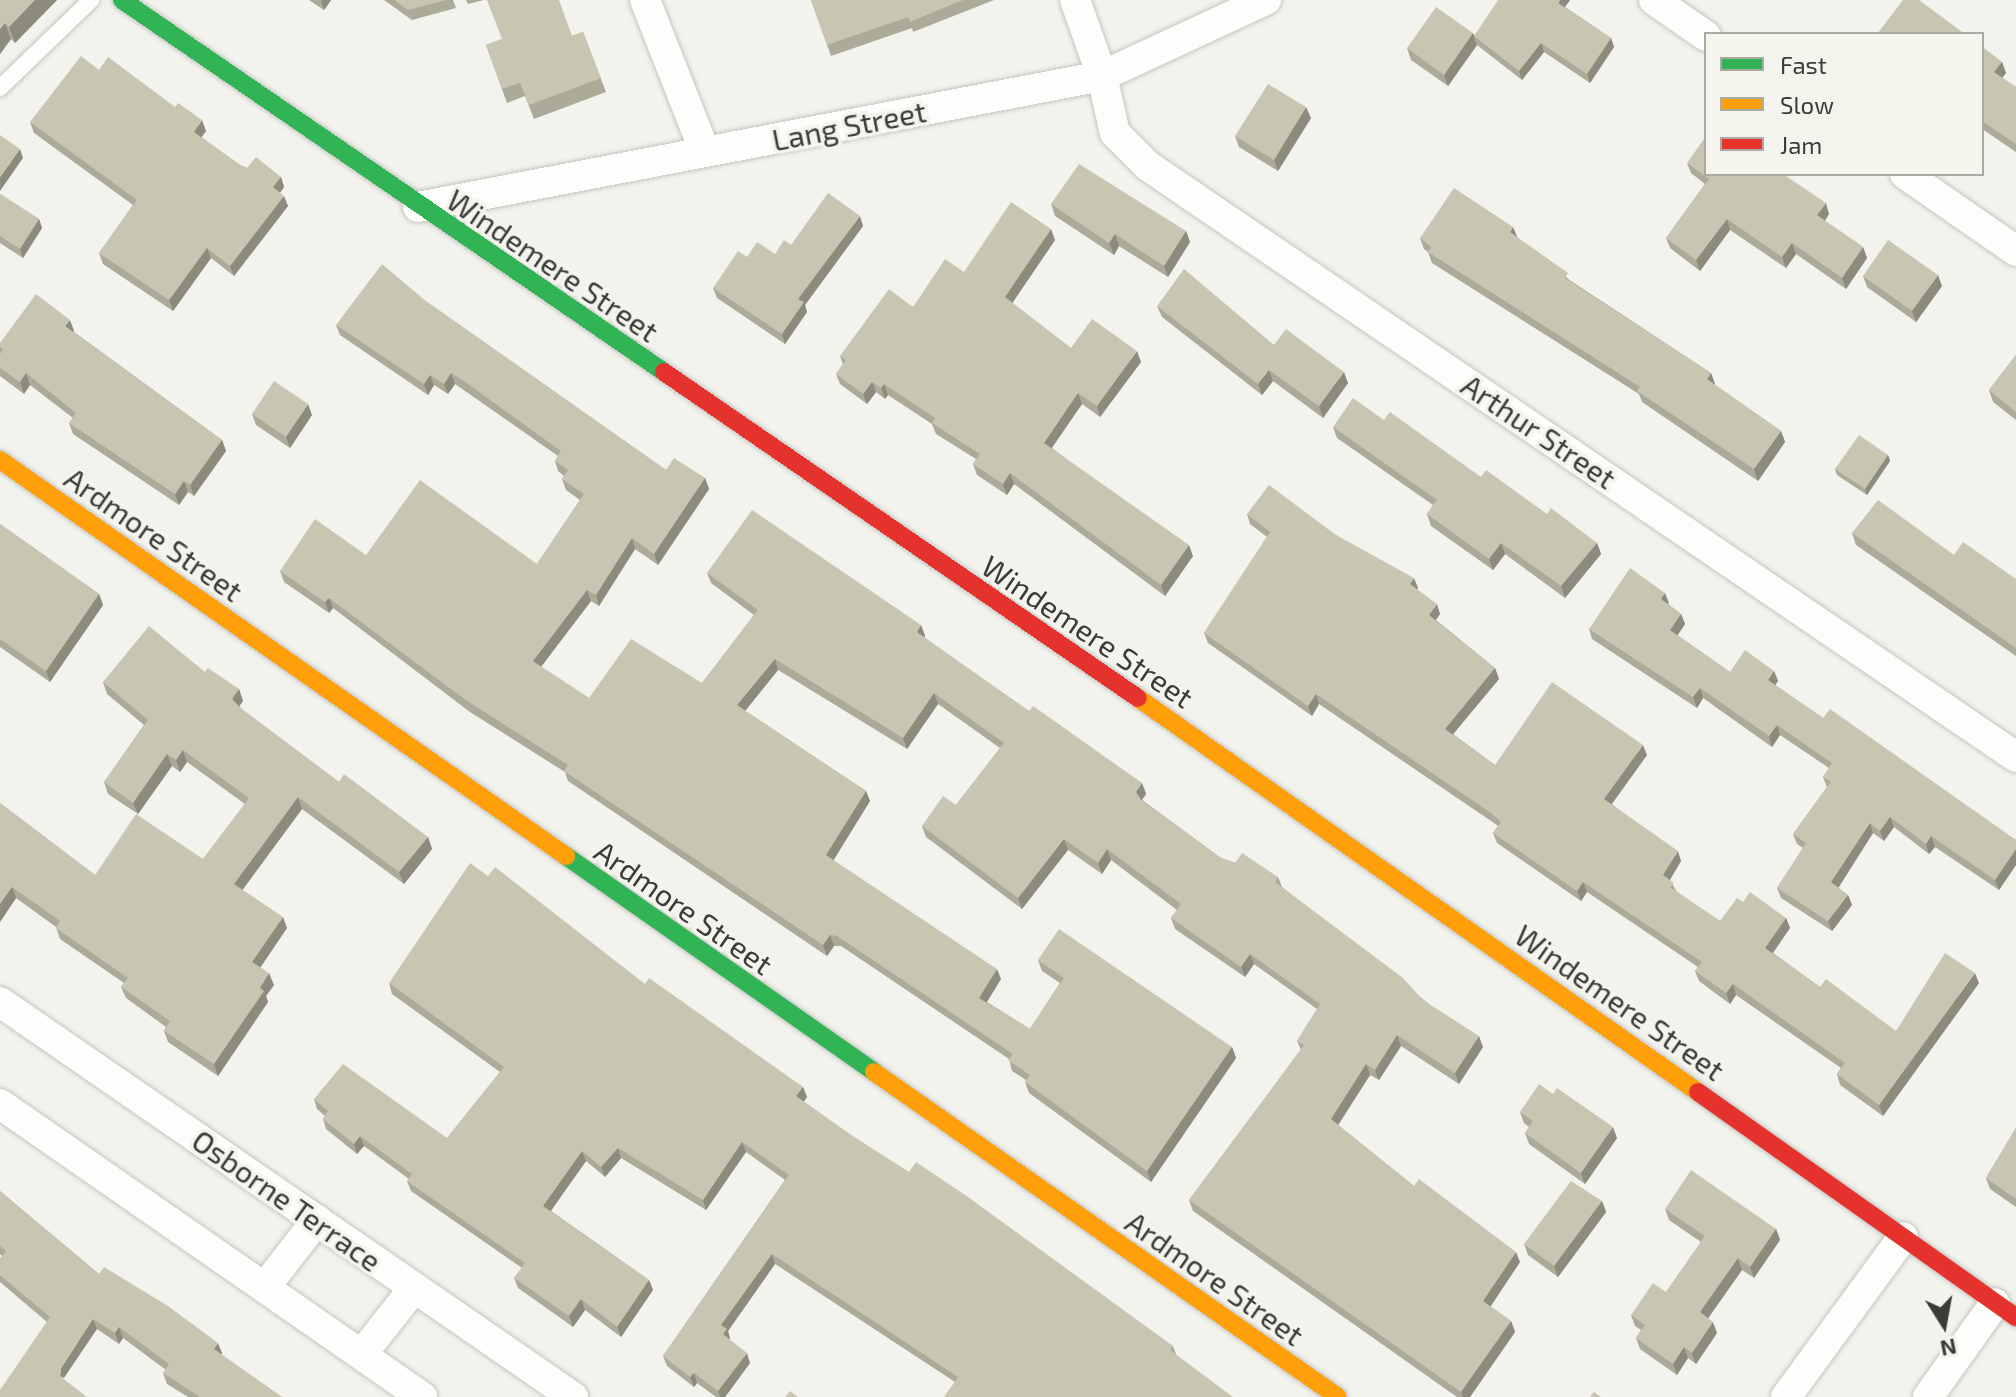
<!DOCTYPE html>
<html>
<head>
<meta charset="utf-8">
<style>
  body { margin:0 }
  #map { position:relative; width:2016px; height:1397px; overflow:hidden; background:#f3f3ee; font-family:"Exo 2",sans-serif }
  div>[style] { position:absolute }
  .roads { filter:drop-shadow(0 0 2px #c4c4c1) drop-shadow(0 0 2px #c4c4c1) }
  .lane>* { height:16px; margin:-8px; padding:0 8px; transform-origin:8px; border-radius:8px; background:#fdfdfc }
  .street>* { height:30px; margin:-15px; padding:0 15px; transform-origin:15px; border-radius:15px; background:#fdfdfc }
  .fast>* { height:18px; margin:-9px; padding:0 9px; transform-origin:9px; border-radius:9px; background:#30b455 }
  .slow>* { height:18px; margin:-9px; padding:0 9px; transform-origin:9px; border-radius:9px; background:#ff9f0a }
  .jam>* { height:18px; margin:-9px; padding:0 9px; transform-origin:9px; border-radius:9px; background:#e5322d }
  .wall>* { inset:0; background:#acaa99 }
  .shaded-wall>* { inset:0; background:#8c8b7d }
  .building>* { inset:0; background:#c8c6b2 }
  span { translate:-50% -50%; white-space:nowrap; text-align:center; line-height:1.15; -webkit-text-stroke:7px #f4f4ed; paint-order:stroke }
  .street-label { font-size:30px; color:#3b3b38 }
  .legend { position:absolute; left:1704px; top:32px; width:280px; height:144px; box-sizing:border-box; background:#f4f4ed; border:2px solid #aaaaa5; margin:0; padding:10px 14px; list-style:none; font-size:24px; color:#3b3b38 }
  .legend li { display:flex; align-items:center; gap:16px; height:40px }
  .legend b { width:40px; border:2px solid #aaaaa5 }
  .north { position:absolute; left:1904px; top:1285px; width:80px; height:80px; -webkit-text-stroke:6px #f4f4ed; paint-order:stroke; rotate:169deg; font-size:22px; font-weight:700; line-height:32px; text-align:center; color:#3b3b38 }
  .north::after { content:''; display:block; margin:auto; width:28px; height:36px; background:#3b3b38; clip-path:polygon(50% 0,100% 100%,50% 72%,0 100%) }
</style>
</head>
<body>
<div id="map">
  <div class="roads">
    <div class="lane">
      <div style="left:0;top:88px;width:127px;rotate:-44deg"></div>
    </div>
    <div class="street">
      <div style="left:645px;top:0;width:163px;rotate:68.5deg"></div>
      <div style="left:1075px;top:0;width:81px;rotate:70.4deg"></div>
      <div style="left:1102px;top:76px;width:58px;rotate:77.2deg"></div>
      <div style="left:1115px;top:133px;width:47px;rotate:45deg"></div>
      <div style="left:1148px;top:166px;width:1050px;rotate:34.25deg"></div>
      <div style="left:1654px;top:0;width:63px;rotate:34.7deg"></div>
      <div style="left:1905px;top:174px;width:135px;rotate:34.7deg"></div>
      <div style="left:418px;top:207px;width:696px;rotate:-10.84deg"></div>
      <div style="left:1102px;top:76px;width:181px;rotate:-24.9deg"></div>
      <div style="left:0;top:1002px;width:696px;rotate:34.58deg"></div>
      <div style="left:0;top:1104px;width:514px;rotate:34.77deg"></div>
      <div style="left:265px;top:1287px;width:85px;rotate:-52.2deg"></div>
      <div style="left:362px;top:1354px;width:84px;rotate:-51.8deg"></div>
      <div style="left:1786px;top:1397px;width:198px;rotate:-53.8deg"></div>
      <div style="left:1928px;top:1397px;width:115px;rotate:-54.5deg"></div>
    </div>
    <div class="fast">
      <div style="left:122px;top:0;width:657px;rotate:34.46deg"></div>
      <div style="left:566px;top:856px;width:376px;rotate:35deg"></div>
    </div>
    <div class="slow">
      <div style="left:0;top:460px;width:691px;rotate:34.98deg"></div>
      <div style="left:1138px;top:698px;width:685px;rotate:35.13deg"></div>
      <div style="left:874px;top:1072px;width:566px;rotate:35.01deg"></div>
    </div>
    <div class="jam">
      <div style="left:664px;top:372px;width:575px;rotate:34.52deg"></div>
      <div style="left:1698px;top:1092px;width:390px;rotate:35.3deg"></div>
    </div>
  </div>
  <div class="wall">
    <div style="clip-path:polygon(0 0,57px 0,15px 43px,11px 39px,0 54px)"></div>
    <div style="clip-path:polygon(309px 0,331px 0,324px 10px)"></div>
    <div style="clip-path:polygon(384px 0,453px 0,456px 8px,412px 20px)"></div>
    <div style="clip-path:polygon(466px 0,484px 0,468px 4px)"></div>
    <div style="clip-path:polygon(811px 0,994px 0,913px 32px,912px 28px,831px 56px)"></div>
    <div style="clip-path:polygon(1570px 0,1565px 7px,1611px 38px,1614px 47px,1590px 83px,1544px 52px,1522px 80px,1477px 45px,1474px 36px)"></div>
    <div style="clip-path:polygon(583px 32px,606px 92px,534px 119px,525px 96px,507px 103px,486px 45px,502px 39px,572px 36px)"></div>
    <div style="clip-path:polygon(1473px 33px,1477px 45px,1448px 86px,1411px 60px,1407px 48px)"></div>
    <div style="clip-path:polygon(1982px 47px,2002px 62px,2006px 73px,2002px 78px,2016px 87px,2016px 152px,1982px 129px)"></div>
    <div style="clip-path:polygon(99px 70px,206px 131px,201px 137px,240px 165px,247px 168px,281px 177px,284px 187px,280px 193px,288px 206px,234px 276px,211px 258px,173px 311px,103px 264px,99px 253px,133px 205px,34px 133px,30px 122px)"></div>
    <div style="clip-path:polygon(1311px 118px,1278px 171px,1239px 147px,1235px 136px)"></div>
    <div style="clip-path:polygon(1687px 163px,1829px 214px,1825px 221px,1863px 247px,1867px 258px,1846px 289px,1796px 254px,1786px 268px,1730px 230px,1700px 271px,1670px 248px,1666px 238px,1705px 184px,1691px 173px)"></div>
    <div style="clip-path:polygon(0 194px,39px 219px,42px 228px,23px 258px,0 243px)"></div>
    <div style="clip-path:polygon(1051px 204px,1186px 231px,1190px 242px,1168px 277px,1119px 246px,1114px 255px,1055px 216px)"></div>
    <div style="clip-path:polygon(863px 226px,805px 305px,807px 312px,785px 344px,717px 298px,713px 288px,747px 257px,775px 254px,791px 245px)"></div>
    <div style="clip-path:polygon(1420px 238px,1517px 238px,1571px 281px,1711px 373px,1715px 385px,1781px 431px,1785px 442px,1758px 481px,1642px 402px,1639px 394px,1432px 263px,1428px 252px,1424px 249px)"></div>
    <div style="clip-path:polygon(1055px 240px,1012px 303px,1071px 348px,1141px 362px,1100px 417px,1082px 404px,1052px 448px,1193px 556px,1165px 596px,1014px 484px,1007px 495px,977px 475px,973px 464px,976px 459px,936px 434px,932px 424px,888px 395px,885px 399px,876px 392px,867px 404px,840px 384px,836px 374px,843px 364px,840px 356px,964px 272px)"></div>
    <div style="clip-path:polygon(1863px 276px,1942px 286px,1916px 322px,1867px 287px)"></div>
    <div style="clip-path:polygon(427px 302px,666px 470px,705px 478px,709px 489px,658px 565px,635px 549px,599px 606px,591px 601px,541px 667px,589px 698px,702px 683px,754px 615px,711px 583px,707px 573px,921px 625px,925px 636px,924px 638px,1029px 711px,1142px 783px,1146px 794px,1142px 800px,1221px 858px,1278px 877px,1282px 887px,1483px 1047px,1459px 1084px,1401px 1046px,1379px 1080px,1370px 1075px,1338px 1125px,1414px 1186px,1520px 1262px,1490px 1306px,1511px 1321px,1515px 1332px,1470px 1397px,1457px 1397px,1193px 1211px,1189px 1200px,1301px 1050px,1297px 1041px,1317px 1009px,1254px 964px,1245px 977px,1175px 929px,1171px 918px,1177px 910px,1111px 860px,1102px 874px,1068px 850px,1022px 909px,926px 837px,922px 826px,956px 805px,1000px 748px,938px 704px,907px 749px,778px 670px,745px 711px,866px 791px,870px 801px,833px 860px,1001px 979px,987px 1002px,1030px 1029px,1060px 983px,1042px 971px,1038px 960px,1232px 1047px,1236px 1058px,1151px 1182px,1029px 1093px,1025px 1082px,1026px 1080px,1012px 1071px,1009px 1059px,841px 946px,834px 946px,827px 956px,568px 781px,565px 772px,470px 712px,333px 608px,329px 613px,284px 582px,280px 571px,366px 555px,537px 564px,580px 500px,566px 490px,562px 479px,564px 476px,558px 471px,555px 461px,558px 456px,455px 384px,448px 394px,434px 385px,428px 395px,340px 335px,336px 325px)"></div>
    <div style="clip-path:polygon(1157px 306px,1274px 345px,1348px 383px,1323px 418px,1273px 381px,1262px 395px,1162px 317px)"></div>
    <div style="clip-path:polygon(74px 331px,74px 332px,222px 440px,226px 451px,194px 496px,188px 492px,179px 505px,73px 434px,69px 423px,73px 418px,30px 385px,24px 394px,0 376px,0 343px)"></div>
    <div style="clip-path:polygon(2016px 355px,2016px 420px,1993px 402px,1989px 390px)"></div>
    <div style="clip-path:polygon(252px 414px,312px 415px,290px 448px,256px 425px)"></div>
    <div style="clip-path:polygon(1384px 420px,1481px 477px,1597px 543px,1601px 554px,1565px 598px,1505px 554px,1493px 570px,1431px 526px,1427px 514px,1433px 505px,1337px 438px,1333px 427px)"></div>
    <div style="clip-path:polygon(1888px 455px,1890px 461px,1867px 495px,1837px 475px,1835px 469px)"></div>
    <div style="clip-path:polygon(1247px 514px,1336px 535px,1418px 588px,1417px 589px,1440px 614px,1436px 620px,1495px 668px,1499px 679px,1453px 734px,1495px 765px,1647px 755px,1612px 804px,1681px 861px,1670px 880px,1677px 892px,1720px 921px,1743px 902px,1786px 918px,1790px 928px,1773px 953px,1820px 987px,1896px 1031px,1979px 983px,1883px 1116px,1840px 1085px,1837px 1074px,1841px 1068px,1736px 995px,1730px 1004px,1699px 981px,1695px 971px,1698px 967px,1587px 892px,1581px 901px,1497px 843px,1493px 833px,1498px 826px,1494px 823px,1319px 704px,1312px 716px,1208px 643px,1204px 633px,1267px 537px,1250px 524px)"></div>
    <div style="clip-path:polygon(0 524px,99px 594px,103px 605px,50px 682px,0 647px)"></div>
    <div style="clip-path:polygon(1852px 533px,1954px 555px,2016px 579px,2016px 656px,1856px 545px)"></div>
    <div style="clip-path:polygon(1665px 593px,1668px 604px,1681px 614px,1685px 624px,1677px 635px,1730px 672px,1774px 671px,1778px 681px,1775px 685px,1823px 718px,2016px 840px,2016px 865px,1999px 890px,1935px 847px,1929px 854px,1894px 827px,1884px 841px,1873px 833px,1838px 888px,1848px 895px,1852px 905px,1832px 931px,1781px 898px,1777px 888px,1803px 848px,1797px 844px,1793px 834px,1827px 787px,1823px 777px,1829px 768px,1780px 735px,1772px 747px,1703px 698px,1697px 708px,1592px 639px,1589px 629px)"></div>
    <div style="clip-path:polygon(205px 672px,239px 689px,243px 701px,239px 706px,243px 710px,339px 782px,428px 837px,432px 849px,404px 884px,302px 809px,242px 890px,287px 928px,260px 967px,274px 985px,266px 996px,268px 1002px,218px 1076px,168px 1042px,164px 1031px,166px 1027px,126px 998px,121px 987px,124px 983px,60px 939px,56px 927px,16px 898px,0 922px,0 803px,95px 875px,203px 859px,245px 804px,187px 762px,180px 772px,172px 766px,138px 814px,108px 794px,104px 782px,144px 725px,107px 694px,103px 682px)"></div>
    <div style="clip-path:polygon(389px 983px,645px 984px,803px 1087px,807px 1097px,804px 1102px,851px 1135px,1173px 1346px,1176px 1354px,955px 1382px,775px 1264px,728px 1331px,730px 1340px,750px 1363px,725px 1397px,716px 1397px,697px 1383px,694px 1387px,667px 1366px,663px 1356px,785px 1180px,746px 1152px,706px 1210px,621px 1158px,605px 1177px,586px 1161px,551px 1211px,649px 1280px,653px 1290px,621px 1337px,585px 1310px,573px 1327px,518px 1288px,514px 1278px,522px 1268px,411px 1191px,407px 1181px,409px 1179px,364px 1146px,357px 1154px,326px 1129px,323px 1119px,325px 1116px,317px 1109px,314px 1099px,447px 1138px,500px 1072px,392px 994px)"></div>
    <div style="clip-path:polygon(1520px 1112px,1617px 1138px,1585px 1184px,1529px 1144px,1525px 1133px,1529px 1127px,1524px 1123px)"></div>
    <div style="clip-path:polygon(2016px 1128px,2016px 1207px,1990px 1189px,1986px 1178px)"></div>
    <div style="clip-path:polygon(0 1191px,99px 1274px,222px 1353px,221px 1355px,282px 1397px,188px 1397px,167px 1384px,163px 1373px,166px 1370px,123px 1338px,119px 1344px,97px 1329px,0 1397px,47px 1322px,0 1282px,0 1259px,2px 1256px,0 1254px)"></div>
    <div style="clip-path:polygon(1602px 1201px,1606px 1212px,1558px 1277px,1528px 1255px,1524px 1244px)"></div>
    <div style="clip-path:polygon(1665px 1209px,1776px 1229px,1780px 1240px,1754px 1278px,1742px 1270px,1708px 1318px,1717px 1333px,1696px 1364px,1688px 1358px,1677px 1375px,1640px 1349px,1636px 1338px,1641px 1330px,1635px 1326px,1631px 1315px,1666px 1292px,1701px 1242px,1669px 1220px)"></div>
  </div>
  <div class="shaded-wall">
    <div style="clip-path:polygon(35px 0,57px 0,15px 43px,9px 27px)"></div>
    <div style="clip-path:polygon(322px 0,331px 0,324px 10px,321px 1px)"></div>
    <div style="clip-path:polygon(1560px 0,1570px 0,1561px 12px,1558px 3px)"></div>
    <div style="clip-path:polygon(5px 23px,11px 39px,0 54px,0 29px)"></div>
    <div style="clip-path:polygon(1473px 33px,1477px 45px,1448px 86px,1444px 75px)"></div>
    <div style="clip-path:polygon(1611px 38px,1614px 47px,1590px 83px,1587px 74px)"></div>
    <div style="clip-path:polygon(1541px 43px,1544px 52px,1522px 80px,1519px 71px)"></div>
    <div style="clip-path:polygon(2002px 62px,2006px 73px,1998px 83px,1994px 72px)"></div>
    <div style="clip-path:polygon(1306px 107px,1311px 118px,1278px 171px,1274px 160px)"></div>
    <div style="clip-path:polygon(202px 120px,206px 131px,198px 142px,194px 132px)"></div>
    <div style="clip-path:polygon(20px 149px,23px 158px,0 191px,0 177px)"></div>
    <div style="clip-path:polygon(281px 177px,284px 187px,276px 198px,273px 187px)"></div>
    <div style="clip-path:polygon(284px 196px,288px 206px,234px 276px,230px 266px)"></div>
    <div style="clip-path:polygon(1826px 203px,1829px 214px,1821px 226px,1817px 215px)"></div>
    <div style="clip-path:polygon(860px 216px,863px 226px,805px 305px,807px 312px,785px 344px,782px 334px,798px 299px)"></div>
    <div style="clip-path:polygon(39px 219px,42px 228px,23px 258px,20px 249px)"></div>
    <div style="clip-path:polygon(1727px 219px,1730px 230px,1700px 271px,1696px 260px)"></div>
    <div style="clip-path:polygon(1513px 227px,1518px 239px,1510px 232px)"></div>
    <div style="clip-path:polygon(1051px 229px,1055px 240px,1009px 308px,1005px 297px)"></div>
    <div style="clip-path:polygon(1186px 231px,1190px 242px,1168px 277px,1164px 266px)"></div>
    <div style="clip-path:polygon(1115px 234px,1119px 246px,1114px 255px,1109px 243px)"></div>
    <div style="clip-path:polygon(1792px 243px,1796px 254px,1786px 268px,1782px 257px)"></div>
    <div style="clip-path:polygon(1863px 247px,1867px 258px,1846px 289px,1842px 278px)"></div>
    <div style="clip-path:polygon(207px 248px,211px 258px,173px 311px,169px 300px)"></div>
    <div style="clip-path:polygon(1938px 275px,1942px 286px,1916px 322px,1912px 311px)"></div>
    <div style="clip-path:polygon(70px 320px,74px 331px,69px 337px,65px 326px)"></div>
    <div style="clip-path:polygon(1137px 351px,1141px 362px,1100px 417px,1097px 406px)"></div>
    <div style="clip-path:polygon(1269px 370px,1273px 381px,1262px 395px,1258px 384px)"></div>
    <div style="clip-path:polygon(1344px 372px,1348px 383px,1323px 418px,1319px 406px)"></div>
    <div style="clip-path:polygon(26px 373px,30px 385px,24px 394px,20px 382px)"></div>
    <div style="clip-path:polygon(451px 373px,455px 384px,448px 394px,444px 384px)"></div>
    <div style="clip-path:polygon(1711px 373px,1715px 384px,1711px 390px,1707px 379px)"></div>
    <div style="clip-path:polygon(430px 375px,434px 385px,428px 395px,424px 384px)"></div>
    <div style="clip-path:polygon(872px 382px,876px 392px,867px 404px,863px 394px)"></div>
    <div style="clip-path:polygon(884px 384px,888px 395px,885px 399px,881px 388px)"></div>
    <div style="clip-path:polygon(1078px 393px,1082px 404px,1048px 453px,1044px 443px)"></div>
    <div style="clip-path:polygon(308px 404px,312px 415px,290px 448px,286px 437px)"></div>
    <div style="clip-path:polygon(1781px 431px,1785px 442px,1758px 481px,1754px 469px)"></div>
    <div style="clip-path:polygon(222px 440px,226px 451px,194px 496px,190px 485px)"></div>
    <div style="clip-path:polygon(1888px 455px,1890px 461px,1867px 495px,1865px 489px)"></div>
    <div style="clip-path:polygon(1010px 473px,1014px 484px,1007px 495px,1003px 484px)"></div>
    <div style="clip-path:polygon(705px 478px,709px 489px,658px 565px,654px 554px)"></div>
    <div style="clip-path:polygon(184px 481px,188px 492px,179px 505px,175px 494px)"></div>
    <div style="clip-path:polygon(632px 538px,635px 549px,599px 606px,596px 595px)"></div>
    <div style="clip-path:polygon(1501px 543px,1505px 554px,1493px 570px,1489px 559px)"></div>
    <div style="clip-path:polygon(1597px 543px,1601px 554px,1565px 598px,1561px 586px)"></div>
    <div style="clip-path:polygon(1189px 545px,1193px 556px,1165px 596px,1161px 585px)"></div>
    <div style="clip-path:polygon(1414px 578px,1418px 588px,1414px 594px,1410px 584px)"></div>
    <div style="clip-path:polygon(587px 590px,591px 601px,537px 672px,533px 661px)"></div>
    <div style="clip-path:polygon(1665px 593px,1669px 603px,1664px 609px,1661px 599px)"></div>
    <div style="clip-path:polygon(99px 594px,103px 605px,50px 682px,46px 671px)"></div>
    <div style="clip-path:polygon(329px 598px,333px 608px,329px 613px,325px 602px)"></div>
    <div style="clip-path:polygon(1437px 604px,1440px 614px,1432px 625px,1429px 615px)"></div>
    <div style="clip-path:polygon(1681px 614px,1685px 624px,1674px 641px,1670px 630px)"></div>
    <div style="clip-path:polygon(921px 625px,925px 636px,921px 643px,917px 632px)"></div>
    <div style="clip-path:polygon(775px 659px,778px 670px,741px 716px,737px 705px)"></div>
    <div style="clip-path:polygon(1495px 668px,1499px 679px,1449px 739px,1445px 729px)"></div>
    <div style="clip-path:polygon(1774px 671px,1778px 681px,1772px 690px,1768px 680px)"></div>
    <div style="clip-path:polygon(1700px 688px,1703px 698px,1697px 708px,1693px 697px)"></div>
    <div style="clip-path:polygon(239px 689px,243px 701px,236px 711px,232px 699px)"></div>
    <div style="clip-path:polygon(934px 693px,938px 704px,907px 749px,903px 738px)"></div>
    <div style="clip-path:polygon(1316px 694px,1319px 704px,1312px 716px,1308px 706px)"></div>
    <div style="clip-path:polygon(1777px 725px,1780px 735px,1772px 747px,1769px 736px)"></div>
    <div style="clip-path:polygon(1643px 745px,1647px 755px,1608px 809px,1604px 799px)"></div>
    <div style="clip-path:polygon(183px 750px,187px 762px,180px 772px,176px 760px)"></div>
    <div style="clip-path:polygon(167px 754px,172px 766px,138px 814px,133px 803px)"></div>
    <div style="clip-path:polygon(1142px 783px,1146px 794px,1140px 802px,1136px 792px)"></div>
    <div style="clip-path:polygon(866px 791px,870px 801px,830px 866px,826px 855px)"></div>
    <div style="clip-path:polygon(298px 797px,302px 809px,238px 896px,234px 884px)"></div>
    <div style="clip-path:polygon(1890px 817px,1894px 827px,1884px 841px,1880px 831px)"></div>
    <div style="clip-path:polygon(1870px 823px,1873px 833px,1835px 893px,1831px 882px)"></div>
    <div style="clip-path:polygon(1931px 836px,1935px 847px,1929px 854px,1926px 844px)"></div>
    <div style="clip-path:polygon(428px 837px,432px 849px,404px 884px,399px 872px)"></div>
    <div style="clip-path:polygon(1064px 839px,1068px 850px,1022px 909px,1018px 898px)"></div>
    <div style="clip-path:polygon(1107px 849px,1111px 860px,1102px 874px,1098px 863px)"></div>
    <div style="clip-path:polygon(2016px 849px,2016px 865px,1999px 890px,1995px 880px)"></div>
    <div style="clip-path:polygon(1678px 851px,1681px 861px,1666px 886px,1663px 875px)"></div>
    <div style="clip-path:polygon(1583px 882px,1587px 892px,1581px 901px,1577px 891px)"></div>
    <div style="clip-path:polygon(12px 887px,16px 898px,0 922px,0 904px)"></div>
    <div style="clip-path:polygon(1848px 895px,1852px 905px,1832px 931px,1828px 921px)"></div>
    <div style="clip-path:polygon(283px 917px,287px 928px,256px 974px,252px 962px)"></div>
    <div style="clip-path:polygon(1786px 918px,1790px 928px,1769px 958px,1765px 948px)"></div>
    <div style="clip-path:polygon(830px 935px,834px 946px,827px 956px,823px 945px)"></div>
    <div style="clip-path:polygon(1250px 954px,1254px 964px,1245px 977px,1241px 967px)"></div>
    <div style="clip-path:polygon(997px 969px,1001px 979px,983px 1008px,979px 998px)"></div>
    <div style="clip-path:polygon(269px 973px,274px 985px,266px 996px,268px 1002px,218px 1076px,214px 1064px)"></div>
    <div style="clip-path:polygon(1975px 973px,1979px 983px,1883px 1116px,1879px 1105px)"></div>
    <div style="clip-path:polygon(1733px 984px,1736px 995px,1730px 1004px,1726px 993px)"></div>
    <div style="clip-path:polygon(1397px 1035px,1401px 1046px,1379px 1080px,1375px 1070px)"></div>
    <div style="clip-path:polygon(1479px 1036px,1483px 1047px,1459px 1084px,1455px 1073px)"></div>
    <div style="clip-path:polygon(1232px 1047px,1236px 1058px,1151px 1182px,1147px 1171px)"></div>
    <div style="clip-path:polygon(1366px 1064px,1370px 1075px,1335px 1130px,1331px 1119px)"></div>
    <div style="clip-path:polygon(803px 1087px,807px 1097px,800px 1106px,796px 1096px)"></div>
    <div style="clip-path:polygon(1613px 1127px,1617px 1138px,1585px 1184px,1581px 1173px)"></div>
    <div style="clip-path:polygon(360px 1136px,364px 1146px,357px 1154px,354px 1144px)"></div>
    <div style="clip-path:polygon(742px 1142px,746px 1152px,706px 1210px,703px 1200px)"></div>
    <div style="clip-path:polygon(618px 1148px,621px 1158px,605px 1177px,601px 1167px)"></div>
    <div style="clip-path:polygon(582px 1151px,586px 1161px,547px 1216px,543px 1206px)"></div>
    <div style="clip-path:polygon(1602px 1201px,1606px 1212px,1558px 1277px,1554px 1266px)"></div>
    <div style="clip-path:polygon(1776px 1229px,1780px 1240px,1754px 1278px,1750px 1267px)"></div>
    <div style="clip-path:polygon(1516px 1252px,1520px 1262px,1487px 1312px,1483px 1301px)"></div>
    <div style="clip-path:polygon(772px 1254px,775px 1264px,728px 1331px,730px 1339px,726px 1344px,723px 1334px,721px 1325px)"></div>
    <div style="clip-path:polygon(1738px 1258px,1742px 1270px,1704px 1324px,1700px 1312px)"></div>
    <div style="clip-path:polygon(649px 1280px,653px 1290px,621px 1337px,617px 1327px)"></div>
    <div style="clip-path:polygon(581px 1299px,585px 1310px,573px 1327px,569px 1316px)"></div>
    <div style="clip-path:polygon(93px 1319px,97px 1329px,64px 1378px,60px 1376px,61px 1368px)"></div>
    <div style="clip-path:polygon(1511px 1321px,1515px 1332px,1470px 1397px,1463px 1397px,1461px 1392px)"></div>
    <div style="clip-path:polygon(1713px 1322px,1717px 1333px,1696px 1364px,1692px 1353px)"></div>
    <div style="clip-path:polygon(119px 1327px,123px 1338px,119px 1344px,115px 1333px)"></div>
    <div style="clip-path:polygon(218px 1343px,222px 1353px,218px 1360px,214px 1349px)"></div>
    <div style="clip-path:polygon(1684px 1347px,1688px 1358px,1677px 1375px,1673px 1364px)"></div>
    <div style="clip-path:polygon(747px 1353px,750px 1363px,725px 1397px,720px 1397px,718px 1391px)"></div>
    <div style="clip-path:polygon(694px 1373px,697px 1383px,694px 1387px,690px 1377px)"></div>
  </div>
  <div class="building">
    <div style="clip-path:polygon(0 0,35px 0,9px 27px,5px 23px,0 29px)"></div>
    <div style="clip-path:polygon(394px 0,446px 0,408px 10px)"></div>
    <div style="clip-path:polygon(487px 0,559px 0,572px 36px,583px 32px,601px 78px,529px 105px,520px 83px,502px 89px,486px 45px,502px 39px)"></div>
    <div style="clip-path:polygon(811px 0,963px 0,910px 22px,908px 17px,827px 45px)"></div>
    <div style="clip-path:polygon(1498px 0,1560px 0,1558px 3px,1611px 38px,1587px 74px,1541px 43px,1519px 71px,1474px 36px)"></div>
    <div style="clip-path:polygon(1903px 0,1919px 0,1965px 34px,1877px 34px)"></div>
    <div style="clip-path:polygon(1436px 7px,1473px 33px,1444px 75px,1407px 48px)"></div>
    <div style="clip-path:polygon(1982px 47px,2002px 62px,1994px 72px,2016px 87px,2016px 144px,1982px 121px)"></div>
    <div style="clip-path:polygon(81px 56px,99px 70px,108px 57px,175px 107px,178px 103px,202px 120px,194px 132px,240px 165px,247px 168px,256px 157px,281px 177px,273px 187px,284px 196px,230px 266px,207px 248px,169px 300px,99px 253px,137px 200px,30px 122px)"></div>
    <div style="clip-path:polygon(1268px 84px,1306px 107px,1274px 160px,1235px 136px)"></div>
    <div style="clip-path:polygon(0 135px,20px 149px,0 177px)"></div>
    <div style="clip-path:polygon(1706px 136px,1706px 174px,1783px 174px,1826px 203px,1817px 215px,1863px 247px,1842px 278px,1792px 243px,1782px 257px,1727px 219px,1696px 260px,1666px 238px,1709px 179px,1687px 163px)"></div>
    <div style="clip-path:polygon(1079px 164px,1186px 231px,1164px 266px,1115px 234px,1109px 243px,1051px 204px)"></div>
    <div style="clip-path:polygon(1454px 188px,1513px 227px,1510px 232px,1568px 273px,1565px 278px,1711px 373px,1707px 379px,1781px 431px,1754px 469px,1637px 391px,1640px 387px,1428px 252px,1431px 247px,1420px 238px)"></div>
    <div style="clip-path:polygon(828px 193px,860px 216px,798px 299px,804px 302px,782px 334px,713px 288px,738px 251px,747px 257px,757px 242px,775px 254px,784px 240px,791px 245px)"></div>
    <div style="clip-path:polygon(0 194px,39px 219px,20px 249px,0 236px)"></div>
    <div style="clip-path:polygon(1011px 202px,1051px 229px,1005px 297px,1071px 348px,1092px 319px,1137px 351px,1097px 406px,1078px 393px,1044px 443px,1189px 545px,1161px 585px,1010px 473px,1003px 484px,973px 464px,980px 454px,932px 423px,935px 418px,884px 384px,881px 388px,872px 382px,863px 394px,836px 374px,846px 360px,840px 356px,889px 289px,913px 307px,945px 259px,964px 272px)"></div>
    <div style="clip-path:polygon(1888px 240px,1938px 275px,1912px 311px,1863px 276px)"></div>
    <div style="clip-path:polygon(382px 264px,427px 302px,666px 470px,674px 458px,705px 478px,654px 554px,632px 538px,596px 595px,587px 590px,533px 661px,589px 698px,631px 639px,702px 683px,758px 610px,707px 573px,752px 510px,921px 625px,917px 632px,1029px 711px,1033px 706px,1142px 783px,1136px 792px,1141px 800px,1221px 858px,1235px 863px,1242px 853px,1278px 877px,1275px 882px,1403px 978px,1423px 1000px,1479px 1036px,1455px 1073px,1397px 1035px,1375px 1070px,1366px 1064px,1331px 1119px,1414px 1186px,1419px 1179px,1516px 1252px,1483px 1301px,1511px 1321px,1461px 1392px,1189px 1200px,1304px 1045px,1297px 1041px,1320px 1004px,1250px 954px,1241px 967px,1171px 918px,1181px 904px,1107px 849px,1098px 863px,1064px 839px,1018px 898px,922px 826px,943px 796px,956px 805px,1004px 743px,934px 693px,903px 738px,775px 659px,737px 705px,866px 791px,826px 855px,997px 969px,979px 998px,1030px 1029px,1064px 978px,1038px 960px,1059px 929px,1232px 1047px,1147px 1171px,1025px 1082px,1030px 1075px,1008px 1060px,1013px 1054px,837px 936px,830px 935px,823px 945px,564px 771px,568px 765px,467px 701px,329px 598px,325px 602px,280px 571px,315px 519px,366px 555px,420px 480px,537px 564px,584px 494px,562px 479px,568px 470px,555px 461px,561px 451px,468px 384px,451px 373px,444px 384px,430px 375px,424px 384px,336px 325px)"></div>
    <div style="clip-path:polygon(1184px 269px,1274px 345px,1286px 329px,1344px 372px,1319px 406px,1269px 370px,1258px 384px,1157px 306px)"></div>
    <div style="clip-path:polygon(36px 294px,70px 320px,65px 326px,222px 440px,190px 485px,184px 481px,175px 494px,69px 423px,76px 413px,26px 373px,20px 382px,0 368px,0 354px,3px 349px,0 347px,0 343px)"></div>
    <div style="clip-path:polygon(2016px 355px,2016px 412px,1989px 390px)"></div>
    <div style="clip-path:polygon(274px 381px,308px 404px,286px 437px,252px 414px)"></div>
    <div style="clip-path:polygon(1353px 398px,1384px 420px,1390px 412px,1481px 477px,1486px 470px,1547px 514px,1551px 508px,1597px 543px,1561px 586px,1501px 543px,1489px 559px,1427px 514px,1437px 500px,1333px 427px)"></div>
    <div style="clip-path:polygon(1859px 435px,1888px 455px,1865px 489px,1835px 469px)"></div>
    <div style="clip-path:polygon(1269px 485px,1336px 535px,1414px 578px,1410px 584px,1437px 604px,1429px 615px,1495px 668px,1445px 729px,1495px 765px,1552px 682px,1643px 745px,1604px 799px,1678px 851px,1663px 875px,1674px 883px,1670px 887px,1720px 921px,1737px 898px,1743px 902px,1750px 892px,1786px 918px,1765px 948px,1820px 987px,1826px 979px,1896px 1031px,1945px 953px,1975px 973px,1879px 1105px,1837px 1074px,1845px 1063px,1733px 984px,1726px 993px,1695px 971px,1702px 962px,1583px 882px,1577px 891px,1493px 833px,1501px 822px,1491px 813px,1316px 694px,1308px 706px,1204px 633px,1270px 532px,1247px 514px)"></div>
    <div style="clip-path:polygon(1878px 500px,1954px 555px,1963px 542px,2016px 579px,2016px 648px,1852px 533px)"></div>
    <div style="clip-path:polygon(0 524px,99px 594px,46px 671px,0 639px)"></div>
    <div style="clip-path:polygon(1630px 568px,1665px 593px,1661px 599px,1681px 614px,1670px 630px,1730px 672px,1745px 650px,1774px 671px,1768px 680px,1823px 718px,1830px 709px,2016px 840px,2016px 849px,1995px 880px,1931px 836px,1926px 844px,1890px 817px,1880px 831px,1870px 823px,1831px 882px,1848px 895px,1828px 921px,1777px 888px,1806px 843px,1793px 834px,1831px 782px,1823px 777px,1832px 763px,1777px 725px,1769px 736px,1700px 688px,1693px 697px,1589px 629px)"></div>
    <div style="clip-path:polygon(149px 626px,205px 672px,208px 668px,239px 689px,232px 699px,243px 710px,339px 782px,344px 774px,428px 837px,399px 872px,298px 797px,234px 884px,283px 917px,252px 962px,269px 973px,260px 988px,264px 991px,214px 1064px,164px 1031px,170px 1021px,121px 987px,128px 978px,56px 928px,60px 921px,12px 887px,0 904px,0 803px,95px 875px,136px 814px,203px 859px,249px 798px,183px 750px,176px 760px,167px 754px,133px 803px,104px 782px,148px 720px,103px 682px)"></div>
    <div style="clip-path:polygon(470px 863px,488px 876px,495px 867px,645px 984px,649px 978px,803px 1087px,796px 1096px,851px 1135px,909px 1172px,916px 1162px,968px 1197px,1173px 1346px,1170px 1350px,1233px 1397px,944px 1397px,958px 1377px,772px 1254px,721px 1325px,727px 1329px,723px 1334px,747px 1353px,718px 1391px,694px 1373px,690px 1377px,663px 1356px,789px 1175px,742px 1142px,703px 1200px,618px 1148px,601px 1167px,582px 1151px,543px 1206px,649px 1280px,617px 1327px,581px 1299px,569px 1316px,514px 1278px,525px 1263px,407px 1181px,412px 1174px,360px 1136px,354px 1144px,323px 1119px,328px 1111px,314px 1099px,343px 1064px,447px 1138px,504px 1067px,389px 983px)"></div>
    <div style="clip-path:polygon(1539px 1084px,1553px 1094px,1557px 1088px,1613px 1127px,1581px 1173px,1525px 1133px,1533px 1121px,1520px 1112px)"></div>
    <div style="clip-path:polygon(2016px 1128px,2016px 1199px,1986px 1178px)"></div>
    <div style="clip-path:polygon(1691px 1170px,1776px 1229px,1750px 1267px,1738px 1258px,1700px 1312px,1713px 1322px,1692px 1353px,1684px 1347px,1673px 1364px,1636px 1338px,1645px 1325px,1631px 1315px,1653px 1283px,1666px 1292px,1705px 1236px,1665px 1209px)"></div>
    <div style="clip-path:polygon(1571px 1181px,1602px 1201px,1554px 1266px,1524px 1244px)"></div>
    <div style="clip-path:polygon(0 1191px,99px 1274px,104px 1267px,168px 1306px,218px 1343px,214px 1349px,282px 1397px,200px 1397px,163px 1373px,169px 1364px,119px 1327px,115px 1333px,93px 1319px,61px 1368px,60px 1376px,87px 1397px,0 1397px,0 1390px,50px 1317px,0 1275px,0 1259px,6px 1251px,0 1246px)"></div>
    <div style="clip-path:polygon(790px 1391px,798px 1397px,785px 1397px)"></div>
    <div style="clip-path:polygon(1594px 1392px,1601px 1397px,1590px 1397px)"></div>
  </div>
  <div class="street-label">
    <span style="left:849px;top:125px;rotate:-11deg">Lang Street</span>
    <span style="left:553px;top:265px;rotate:34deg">Windemere Street</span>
    <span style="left:1539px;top:431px;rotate:34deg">Arthur Street</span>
    <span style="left:154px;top:534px;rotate:35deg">Ardmore Street</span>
    <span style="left:1088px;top:631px;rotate:34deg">Windemere Street</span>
    <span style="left:684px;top:907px;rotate:35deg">Ardmore Street</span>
    <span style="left:1620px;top:1002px;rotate:35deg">Windemere Street</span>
    <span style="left:287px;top:1200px;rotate:35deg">Osborne Terrace</span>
    <span style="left:1215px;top:1278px;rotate:35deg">Ardmore Street</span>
  </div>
  <ul class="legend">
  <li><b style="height:10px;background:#30b455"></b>Fast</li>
  <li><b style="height:10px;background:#ff9f0a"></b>Slow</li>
  <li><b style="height:10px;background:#e5322d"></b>Jam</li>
  </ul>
  <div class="north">N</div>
</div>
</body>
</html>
